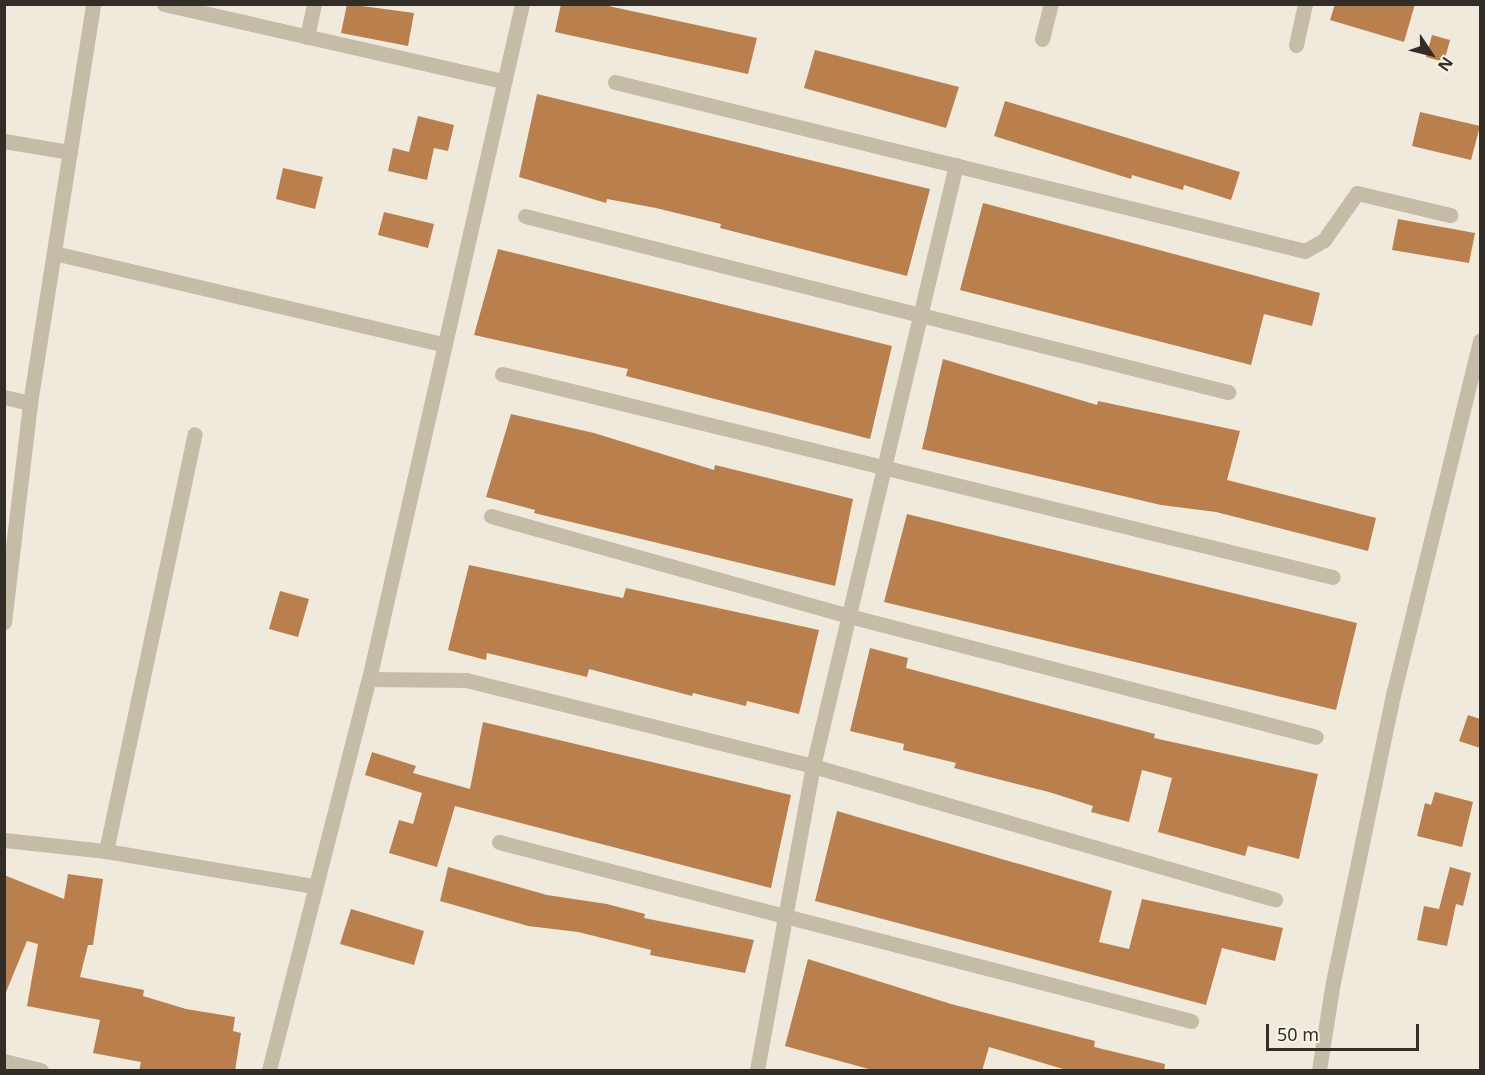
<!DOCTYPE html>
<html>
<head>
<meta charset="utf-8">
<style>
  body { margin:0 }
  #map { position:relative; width:1485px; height:1075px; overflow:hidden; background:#efeadb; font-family:"Noto Sans",sans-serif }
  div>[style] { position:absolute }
  .building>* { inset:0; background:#b9804e }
  .minor>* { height:15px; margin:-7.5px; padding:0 7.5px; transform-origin:7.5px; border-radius:7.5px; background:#c5bca8 }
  span { translate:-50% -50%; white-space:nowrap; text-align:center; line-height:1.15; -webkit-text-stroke:4.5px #f7f3e6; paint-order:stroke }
  .frame { position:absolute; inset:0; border:6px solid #332d27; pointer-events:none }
  .north { position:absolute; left:1401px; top:24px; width:60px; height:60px; -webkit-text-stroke:4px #f7f3e6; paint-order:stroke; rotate:125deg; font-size:16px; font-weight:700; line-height:24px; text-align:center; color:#332d27 }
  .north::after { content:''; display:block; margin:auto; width:21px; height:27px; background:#332d27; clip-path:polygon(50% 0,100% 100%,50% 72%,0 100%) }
  .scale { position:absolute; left:1266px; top:1024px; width:153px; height:27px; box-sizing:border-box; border:3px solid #332d27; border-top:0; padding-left:8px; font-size:18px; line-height:21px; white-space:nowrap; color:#332d27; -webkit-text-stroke:4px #f7f3e6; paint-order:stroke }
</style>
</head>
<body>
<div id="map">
  <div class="building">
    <div style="clip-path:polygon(347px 4px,414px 13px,408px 46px,341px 33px)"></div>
    <div style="clip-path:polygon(561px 4px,599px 4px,757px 38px,748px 74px,555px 32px)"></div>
    <div style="clip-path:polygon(1335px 4px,1415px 4px,1404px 42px,1330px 20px)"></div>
    <div style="clip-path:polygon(1432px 35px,1450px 40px,1444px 62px,1426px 57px)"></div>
    <div style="clip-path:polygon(815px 50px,959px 87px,946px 128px,804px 88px)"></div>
    <div style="clip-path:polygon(537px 94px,930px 189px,907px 276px,720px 228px,721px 224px,656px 208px,607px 199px,606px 203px,519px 177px)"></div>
    <div style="clip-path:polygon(1005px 101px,1240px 172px,1231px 200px,1184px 185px,1183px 190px,1132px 175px,1131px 179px,994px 136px)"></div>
    <div style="clip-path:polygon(1420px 112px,1480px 126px,1471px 160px,1412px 146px)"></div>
    <div style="clip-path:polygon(418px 116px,454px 125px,448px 151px,434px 148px,427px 180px,388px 171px,393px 148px,409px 152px)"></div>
    <div style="clip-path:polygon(283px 168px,323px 177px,315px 209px,276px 199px)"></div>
    <div style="clip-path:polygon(983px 203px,1320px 293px,1312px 326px,1264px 314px,1251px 365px,960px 290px)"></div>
    <div style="clip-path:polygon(384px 212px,434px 224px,428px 248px,378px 235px)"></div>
    <div style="clip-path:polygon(1398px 219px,1475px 233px,1469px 263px,1392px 250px)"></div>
    <div style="clip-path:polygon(498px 249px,892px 346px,870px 439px,626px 376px,628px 369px,474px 335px)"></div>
    <div style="clip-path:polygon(943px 359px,1097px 405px,1098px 401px,1240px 431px,1227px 480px,1376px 518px,1368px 551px,1216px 512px,1161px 505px,922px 449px)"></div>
    <div style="clip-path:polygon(511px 414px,594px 433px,714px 470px,715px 465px,853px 499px,835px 586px,534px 513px,535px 510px,486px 497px)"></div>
    <div style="clip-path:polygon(907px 514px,1357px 623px,1336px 710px,884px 602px)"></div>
    <div style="clip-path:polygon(469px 565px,623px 598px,626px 588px,819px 630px,799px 714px,747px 701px,746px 706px,693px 693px,692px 696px,589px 669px,587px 677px,487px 653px,486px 660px,448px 650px)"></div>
    <div style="clip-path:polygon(280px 591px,309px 599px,298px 637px,269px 629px)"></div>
    <div style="clip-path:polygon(870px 648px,908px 658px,906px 668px,1155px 734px,1154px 738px,1318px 774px,1299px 859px,1248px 846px,1245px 856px,1158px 832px,1172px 778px,1142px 770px,1129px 822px,1091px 812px,1093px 806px,1049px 792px,954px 768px,956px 763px,903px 750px,904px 744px,850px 731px)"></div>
    <div style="clip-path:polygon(1468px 715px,1480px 719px,1480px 748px,1459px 741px)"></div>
    <div style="clip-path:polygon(483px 722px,791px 795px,771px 888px,455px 806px,437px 867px,389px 853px,399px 820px,413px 824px,422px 793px,365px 775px,372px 752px,416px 766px,413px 773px,470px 789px)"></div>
    <div style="clip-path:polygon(1435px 792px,1473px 802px,1462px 847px,1417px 836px,1425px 803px,1431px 805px)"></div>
    <div style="clip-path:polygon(837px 811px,1112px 891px,1099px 942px,1129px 949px,1142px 899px,1283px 928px,1275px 961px,1222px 948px,1206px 1005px,815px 901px)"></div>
    <div style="clip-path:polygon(448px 867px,547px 895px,607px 904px,645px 914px,644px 918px,754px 940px,745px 973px,650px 955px,651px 950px,578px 932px,528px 926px,440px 901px)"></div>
    <div style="clip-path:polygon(1450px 867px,1471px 873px,1463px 906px,1456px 904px,1447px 946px,1417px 940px,1424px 906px,1439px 909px)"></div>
    <div style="clip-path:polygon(68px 874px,103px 879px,93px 945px,88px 945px,80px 977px,144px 990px,143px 996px,186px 1009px,235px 1017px,233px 1031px,241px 1033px,235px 1071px,139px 1071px,141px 1062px,93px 1053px,100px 1020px,27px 1006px,38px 944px,27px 941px,4px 997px,4px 875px,64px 899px)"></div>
    <div style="clip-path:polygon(351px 909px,424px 931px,414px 965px,340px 944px)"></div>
    <div style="clip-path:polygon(808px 959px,951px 1004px,1095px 1041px,1094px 1047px,1165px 1064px,1164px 1071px,1070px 1071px,989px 1047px,982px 1071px,876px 1071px,785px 1046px)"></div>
  </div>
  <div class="minor">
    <div style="left:164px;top:4px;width:348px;rotate:12.8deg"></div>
    <div style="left:307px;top:37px;width:34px;rotate:-78deg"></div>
    <div style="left:1042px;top:39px;width:36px;rotate:-76deg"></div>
    <div style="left:1296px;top:45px;width:42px;rotate:-77.6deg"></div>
    <div style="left:615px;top:82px;width:710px;rotate:13.76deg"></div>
    <div style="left:1305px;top:251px;width:22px;rotate:-30deg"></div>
    <div style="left:1324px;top:240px;width:57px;rotate:-54.9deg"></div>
    <div style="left:1357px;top:193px;width:96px;rotate:13.3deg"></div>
    <div style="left:4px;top:141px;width:67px;rotate:9.5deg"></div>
    <div style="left:525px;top:216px;width:725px;rotate:14.06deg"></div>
    <div style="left:54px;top:253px;width:400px;rotate:13.2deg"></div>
    <div style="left:502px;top:374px;width:855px;rotate:13.73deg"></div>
    <div style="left:4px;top:397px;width:27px;rotate:13deg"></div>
    <div style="left:491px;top:516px;width:372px;rotate:15.6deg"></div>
    <div style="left:849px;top:616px;width:482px;rotate:14.5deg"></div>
    <div style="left:4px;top:622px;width:221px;rotate:-83.2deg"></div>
    <div style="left:30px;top:403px;width:404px;rotate:-81deg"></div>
    <div style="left:369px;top:679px;width:97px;rotate:0.6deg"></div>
    <div style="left:466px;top:680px;width:357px;rotate:13.9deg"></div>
    <div style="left:813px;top:766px;width:481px;rotate:16.1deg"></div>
    <div style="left:4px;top:840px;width:103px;rotate:6.2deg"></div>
    <div style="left:106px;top:851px;width:211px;rotate:9.6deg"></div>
    <div style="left:499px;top:842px;width:715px;rotate:14.5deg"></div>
    <div style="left:106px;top:851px;width:426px;rotate:-78deg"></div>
    <div style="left:4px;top:1061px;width:38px;rotate:14deg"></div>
    <div style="left:269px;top:1070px;width:404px;rotate:-75.7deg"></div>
    <div style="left:369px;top:679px;width:692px;rotate:-77.23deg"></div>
    <div style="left:757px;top:1070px;width:309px;rotate:-79.6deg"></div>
    <div style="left:813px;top:766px;width:618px;rotate:-76.62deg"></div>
    <div style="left:1319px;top:1070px;width:89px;rotate:-81deg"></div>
    <div style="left:1333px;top:982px;width:297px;rotate:-78.2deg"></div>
    <div style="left:1394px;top:691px;width:361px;rotate:-76.2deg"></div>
  </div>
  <div class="frame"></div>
  <div class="north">N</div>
  <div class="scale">50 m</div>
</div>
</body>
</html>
